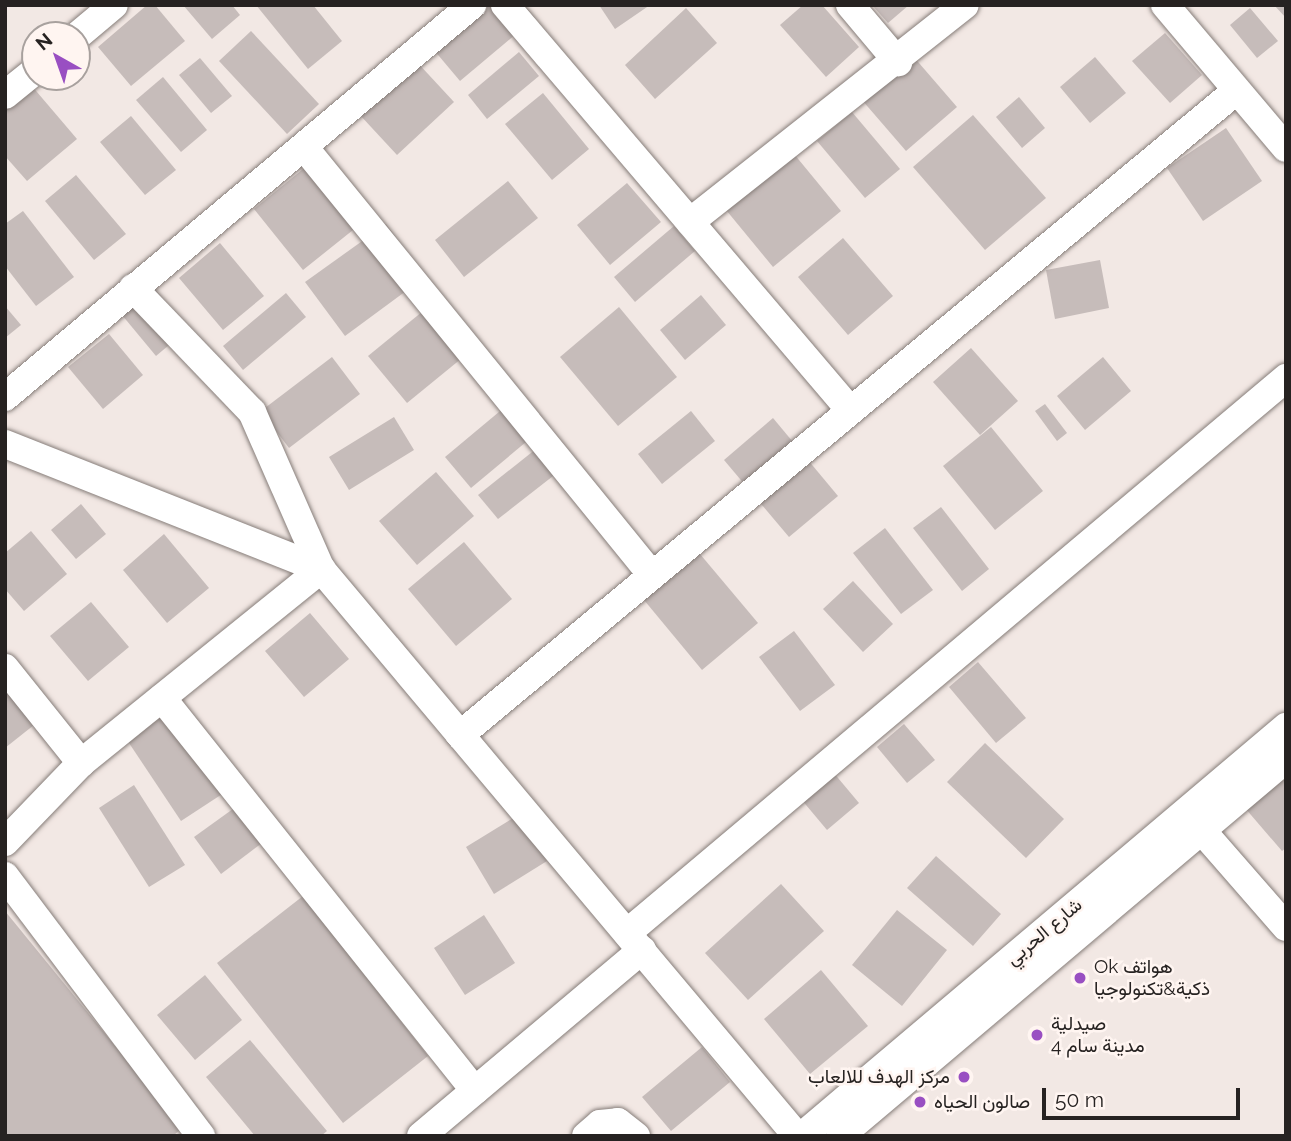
<!DOCTYPE html>
<html>
<head>
<meta charset="utf-8">
<style>
  body { margin:0 }
  #map { position:relative; width:1291px; height:1141px; overflow:hidden; background:#f2e8e4; font-family:Raleway,Vazirmatn,sans-serif }
  div>[style] { position:absolute }
  .building>* { inset:0; background:#c6bcba }
  .roads { filter:drop-shadow(0 0 2px #867d79) drop-shadow(0 0 2px #867d79) }
  .minor>* { height:28px; margin:-14px; padding:0 14px; transform-origin:14px; border-radius:14px; background:#fff }
  .dots>* { width:19px; height:19px; translate:-50% -50%; box-sizing:border-box; border:4px solid #fff5f1; border-radius:50% }
  span { translate:-50% -50%; white-space:nowrap; text-align:center; line-height:1.15; -webkit-text-stroke:5px #fff5f1; paint-order:stroke }
  .street-label { font-size:19px; color:#262221 }
  .poi-label { font-size:19px; color:#262221 }
  .left { translate:0 -50%; text-align:left }
  .right { translate:-100% -50%; text-align:right }
  .frame { position:absolute; inset:0; border:7px solid #262221; pointer-events:none }
  .north { position:absolute; left:21px; top:21px; width:70px; height:70px; box-sizing:border-box; background:#fff5f1; border:2px solid #a8a19e; border-radius:50%; rotate:320deg; font-size:19px; font-weight:700; line-height:28px; text-align:center; color:#262221 }
  .north::after { content:''; display:block; margin:auto; width:24px; height:32px; background:#994fc2; clip-path:polygon(50% 0,100% 100%,50% 72%,0 100%) }
  .scale { position:absolute; left:1042px; top:1088px; width:198px; height:32px; box-sizing:border-box; border:4px solid #262221; border-top:0; padding-left:9px; font-size:21px; line-height:24px; white-space:nowrap; color:#262221; -webkit-text-stroke:5px #fff5f1; paint-order:stroke }
</style>
</head>
<body>
<div id="map">
  <div class="building">
    <div style="clip-path:polygon(147px 5px,155px 5px,185px 41px,131px 86px,98px 47px)"></div>
    <div style="clip-path:polygon(183px 5px,232px 5px,240px 15px,212px 39px)"></div>
    <div style="clip-path:polygon(256px 5px,313px 5px,342px 41px,308px 69px)"></div>
    <div style="clip-path:polygon(473px 5px,524px 5px,535px 18px,460px 81px,428px 43px)"></div>
    <div style="clip-path:polygon(599px 5px,650px 5px,615px 29px)"></div>
    <div style="clip-path:polygon(803px 5px,822px 5px,859px 47px,826px 77px,780px 25px)"></div>
    <div style="clip-path:polygon(872px 5px,909px 5px,888px 23px)"></div>
    <div style="clip-path:polygon(1274px 5px,1286px 5px,1286px 18px)"></div>
    <div style="clip-path:polygon(686px 8px,717px 43px,655px 99px,625px 65px)"></div>
    <div style="clip-path:polygon(1250px 8px,1278px 41px,1257px 58px,1230px 25px)"></div>
    <div style="clip-path:polygon(251px 31px,319px 104px,287px 134px,219px 61px)"></div>
    <div style="clip-path:polygon(1165px 33px,1202px 75px,1170px 103px,1132px 61px)"></div>
    <div style="clip-path:polygon(900px 41px,957px 107px,906px 151px,849px 85px)"></div>
    <div style="clip-path:polygon(519px 52px,539px 76px,487px 119px,468px 95px)"></div>
    <div style="clip-path:polygon(1095px 57px,1126px 93px,1090px 123px,1060px 87px)"></div>
    <div style="clip-path:polygon(200px 58px,232px 96px,211px 113px,179px 75px)"></div>
    <div style="clip-path:polygon(416px 61px,454px 102px,397px 155px,359px 114px)"></div>
    <div style="clip-path:polygon(163px 77px,207px 130px,181px 152px,136px 100px)"></div>
    <div style="clip-path:polygon(31px 85px,77px 139px,27px 181px,5px 156px,5px 106px)"></div>
    <div style="clip-path:polygon(543px 93px,589px 149px,552px 180px,505px 124px)"></div>
    <div style="clip-path:polygon(1019px 97px,1045px 128px,1022px 148px,996px 117px)"></div>
    <div style="clip-path:polygon(852px 112px,900px 169px,865px 198px,817px 141px)"></div>
    <div style="clip-path:polygon(973px 115px,1046px 198px,985px 250px,913px 167px)"></div>
    <div style="clip-path:polygon(131px 116px,176px 170px,145px 195px,100px 142px)"></div>
    <div style="clip-path:polygon(1226px 128px,1262px 181px,1203px 221px,1167px 168px)"></div>
    <div style="clip-path:polygon(785px 143px,841px 211px,773px 267px,717px 199px)"></div>
    <div style="clip-path:polygon(308px 165px,358px 226px,303px 270px,254px 209px)"></div>
    <div style="clip-path:polygon(76px 175px,126px 234px,94px 260px,45px 201px)"></div>
    <div style="clip-path:polygon(508px 181px,538px 218px,464px 277px,435px 240px)"></div>
    <div style="clip-path:polygon(627px 183px,661px 222px,610px 265px,577px 225px)"></div>
    <div style="clip-path:polygon(23px 211px,74px 277px,36px 306px,5px 266px,5px 224px)"></div>
    <div style="clip-path:polygon(386px 224px,425px 277px,345px 336px,305px 282px)"></div>
    <div style="clip-path:polygon(674px 226px,695px 251px,635px 302px,614px 277px)"></div>
    <div style="clip-path:polygon(843px 238px,893px 296px,848px 335px,798px 277px)"></div>
    <div style="clip-path:polygon(220px 243px,264px 296px,223px 330px,179px 278px)"></div>
    <div style="clip-path:polygon(1100px 260px,1109px 308px,1055px 319px,1046px 270px)"></div>
    <div style="clip-path:polygon(149px 282px,188px 329px,156px 356px,117px 309px)"></div>
    <div style="clip-path:polygon(286px 293px,306px 317px,243px 370px,223px 346px)"></div>
    <div style="clip-path:polygon(701px 295px,726px 325px,685px 360px,660px 330px)"></div>
    <div style="clip-path:polygon(5px 306px,21px 325px,5px 338px)"></div>
    <div style="clip-path:polygon(428px 307px,467px 354px,407px 403px,368px 356px)"></div>
    <div style="clip-path:polygon(619px 307px,677px 377px,618px 426px,560px 357px)"></div>
    <div style="clip-path:polygon(109px 334px,143px 375px,103px 409px,68px 367px)"></div>
    <div style="clip-path:polygon(971px 348px,1018px 401px,980px 435px,933px 382px)"></div>
    <div style="clip-path:polygon(332px 357px,360px 394px,289px 448px,261px 411px)"></div>
    <div style="clip-path:polygon(1103px 357px,1131px 391px,1085px 430px,1057px 396px)"></div>
    <div style="clip-path:polygon(518px 396px,544px 427px,471px 488px,445px 457px)"></div>
    <div style="clip-path:polygon(1045px 404px,1067px 433px,1057px 441px,1035px 411px)"></div>
    <div style="clip-path:polygon(691px 411px,715px 441px,662px 484px,638px 454px)"></div>
    <div style="clip-path:polygon(394px 417px,414px 450px,349px 490px,329px 457px)"></div>
    <div style="clip-path:polygon(773px 418px,838px 496px,789px 537px,724px 460px)"></div>
    <div style="clip-path:polygon(991px 427px,1043px 491px,995px 530px,943px 466px)"></div>
    <div style="clip-path:polygon(551px 437px,571px 462px,498px 519px,478px 495px)"></div>
    <div style="clip-path:polygon(436px 472px,474px 516px,417px 565px,379px 521px)"></div>
    <div style="clip-path:polygon(81px 504px,106px 534px,76px 559px,51px 530px)"></div>
    <div style="clip-path:polygon(941px 507px,989px 569px,962px 591px,913px 528px)"></div>
    <div style="clip-path:polygon(885px 528px,933px 590px,901px 614px,853px 553px)"></div>
    <div style="clip-path:polygon(31px 531px,67px 574px,24px 611px,5px 589px,5px 553px)"></div>
    <div style="clip-path:polygon(164px 534px,209px 588px,167px 623px,123px 570px)"></div>
    <div style="clip-path:polygon(464px 542px,512px 599px,456px 646px,408px 589px)"></div>
    <div style="clip-path:polygon(700px 554px,758px 623px,702px 670px,644px 600px)"></div>
    <div style="clip-path:polygon(853px 581px,893px 624px,863px 652px,823px 609px)"></div>
    <div style="clip-path:polygon(91px 602px,129px 647px,88px 681px,50px 636px)"></div>
    <div style="clip-path:polygon(310px 613px,349px 659px,304px 697px,265px 651px)"></div>
    <div style="clip-path:polygon(794px 631px,835px 685px,800px 711px,759px 657px)"></div>
    <div style="clip-path:polygon(978px 662px,1026px 718px,996px 743px,949px 687px)"></div>
    <div style="clip-path:polygon(5px 677px,39px 721px,5px 748px)"></div>
    <div style="clip-path:polygon(180px 700px,236px 785px,181px 821px,125px 737px)"></div>
    <div style="clip-path:polygon(904px 724px,935px 760px,907px 783px,877px 747px)"></div>
    <div style="clip-path:polygon(985px 743px,1064px 819px,1026px 858px,947px 782px)"></div>
    <div style="clip-path:polygon(833px 772px,859px 803px,827px 830px,801px 799px)"></div>
    <div style="clip-path:polygon(1286px 772px,1286px 848px,1282px 851px,1245px 808px)"></div>
    <div style="clip-path:polygon(134px 785px,185px 865px,149px 887px,99px 808px)"></div>
    <div style="clip-path:polygon(244px 801px,270px 837px,221px 874px,194px 837px)"></div>
    <div style="clip-path:polygon(518px 815px,547px 861px,494px 894px,466px 847px)"></div>
    <div style="clip-path:polygon(936px 856px,1001px 914px,973px 946px,907px 888px)"></div>
    <div style="clip-path:polygon(781px 884px,824px 931px,748px 1000px,705px 953px)"></div>
    <div style="clip-path:polygon(303px 896px,428px 1056px,343px 1123px,217px 963px)"></div>
    <div style="clip-path:polygon(897px 910px,947px 950px,902px 1006px,852px 965px)"></div>
    <div style="clip-path:polygon(5px 911px,182px 1128px,173px 1136px,5px 1136px)"></div>
    <div style="clip-path:polygon(484px 915px,515px 963px,465px 995px,434px 948px)"></div>
    <div style="clip-path:polygon(821px 970px,868px 1026px,810px 1074px,764px 1019px)"></div>
    <div style="clip-path:polygon(205px 975px,242px 1020px,195px 1060px,157px 1015px)"></div>
    <div style="clip-path:polygon(250px 1040px,327px 1131px,321px 1136px,255px 1136px,206px 1077px)"></div>
    <div style="clip-path:polygon(702px 1047px,730px 1082px,671px 1131px,642px 1097px)"></div>
  </div>
  <div class="roads">
    <div class="minor">
      <div style="left:505px;top:5px;width:532px;rotate:49.57deg"></div>
      <div style="left:850px;top:5px;width:75px;rotate:49.9deg"></div>
      <div style="left:1165px;top:5px;width:187px;rotate:49.8deg"></div>
      <div style="left:77px;top:36px;width:48px;rotate:-40deg"></div>
      <div style="left:5px;top:95px;width:38px;rotate:-39deg"></div>
      <div style="left:304px;top:147px;width:552px;rotate:50.89deg"></div>
      <div style="left:690px;top:222px;width:350px;rotate:-38.3deg"></div>
      <div style="left:133px;top:288px;width:172px;rotate:46.2deg"></div>
      <div style="left:252px;top:412px;width:171px;rotate:66.3deg"></div>
      <div style="left:321px;top:569px;width:740px;rotate:49.99deg"></div>
      <div style="left:5px;top:397px;width:610px;rotate:-40.01deg"></div>
      <div style="left:5px;top:444px;width:340px;rotate:21.6deg"></div>
      <div style="left:5px;top:668px;width:122px;rotate:51.3deg"></div>
      <div style="left:162px;top:698px;width:502px;rotate:51.46deg"></div>
      <div style="left:460px;top:735px;width:1008px;rotate:-39.69deg"></div>
      <div style="left:1190px;top:817px;width:146px;rotate:48.9deg"></div>
      <div style="left:5px;top:842px;width:110px;rotate:-46.1deg"></div>
      <div style="left:81px;top:763px;width:309px;rotate:-38.9deg"></div>
      <div style="left:5px;top:876px;width:326px;rotate:53deg"></div>
      <div style="left:627px;top:933px;width:862px;rotate:-40.1deg"></div>
      <div style="left:421px;top:1136px;width:289px;rotate:-40.1deg"></div>
      <div style="left:586px;top:1136px;width:18px;rotate:-41deg"></div>
      <div style="left:600px;top:1124px;width:18px;rotate:-6deg"></div>
      <div style="left:618px;top:1122px;width:23px;rotate:38deg"></div>
      <div style="left:802px;top:1136px;width:634px;rotate:-40.2deg"></div>
      <div style="left:840px;top:1136px;width:584px;rotate:-40.21deg"></div>
    </div>
  </div>
  <div class="dots">
    <div style="left:1080px;top:978px;background:#994fc2"></div>
    <div style="left:1037px;top:1035px;background:#994fc2"></div>
    <div style="left:964px;top:1077px;background:#994fc2"></div>
    <div style="left:920px;top:1102px;background:#994fc2"></div>
  </div>
  <div class="street-label">
    <span style="left:1044px;top:932px;rotate:-40deg">شارع الحربي</span>
  </div>
  <div class="poi-label">
    <span class="left" style="left:1094px;top:978px">Ok هواتف<br>ذكية&amp;تكنولوجيا</span>
    <span class="left" style="left:1051px;top:1035px">صيدلية<br>مدينة سام 4</span>
    <span class="right" style="left:950px;top:1077px">مركز الهدف للالعاب</span>
    <span class="left" style="left:934px;top:1102px">صالون الحياه</span>
  </div>
  <div class="frame"></div>
  <div class="north">N</div>
  <div class="scale">50 m</div>
</div>
</body>
</html>
